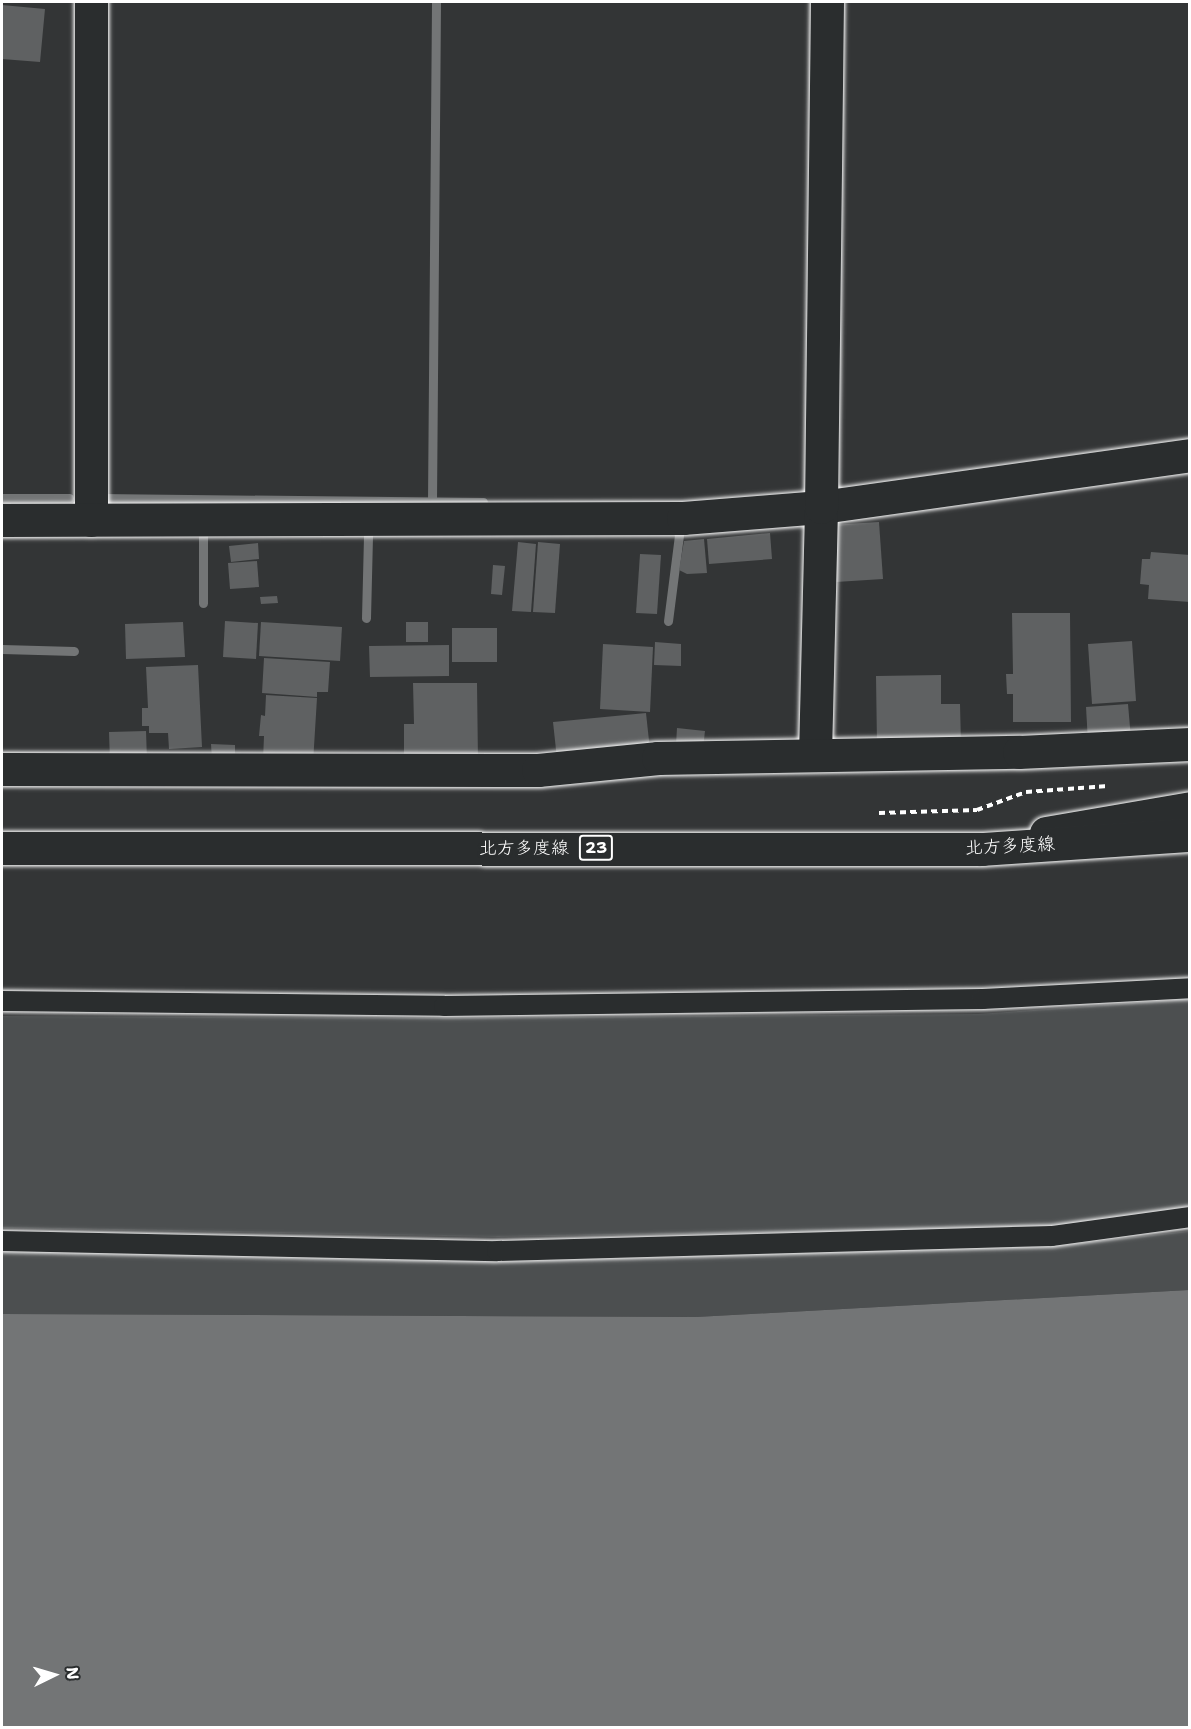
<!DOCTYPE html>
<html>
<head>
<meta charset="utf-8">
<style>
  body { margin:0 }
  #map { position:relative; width:1191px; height:1729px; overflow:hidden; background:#333536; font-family:"Shantell Sans","Klee One",sans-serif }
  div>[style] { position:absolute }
  .green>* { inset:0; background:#4c4f50 }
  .water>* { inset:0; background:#737576 }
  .stream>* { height:9px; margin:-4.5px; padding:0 4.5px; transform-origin:4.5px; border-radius:4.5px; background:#737576 }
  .building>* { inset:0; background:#5f6162 }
  .path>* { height:4px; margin-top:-2px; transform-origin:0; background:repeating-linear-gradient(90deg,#fff 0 6px,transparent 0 10.5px) }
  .roads { filter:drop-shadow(0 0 2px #fff) drop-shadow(0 0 2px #fff) }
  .lane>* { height:20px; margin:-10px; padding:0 10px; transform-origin:10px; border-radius:10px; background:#2a2d2e }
  .street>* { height:33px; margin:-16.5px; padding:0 16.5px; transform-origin:16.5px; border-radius:16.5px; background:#2a2d2e }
  .primary>* { height:33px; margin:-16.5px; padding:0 16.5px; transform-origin:16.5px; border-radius:16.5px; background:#2a2d2e }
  span { translate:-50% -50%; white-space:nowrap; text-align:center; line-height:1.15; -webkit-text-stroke:6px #2a2d2e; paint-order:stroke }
  .shield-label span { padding:2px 4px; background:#2a2d2e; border:2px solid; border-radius:4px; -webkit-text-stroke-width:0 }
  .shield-label { font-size:16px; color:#fff; font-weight:700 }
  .street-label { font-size:18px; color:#fff }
  .frame { position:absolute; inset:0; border:3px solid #fff; pointer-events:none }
  .north { position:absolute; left:24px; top:1645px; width:60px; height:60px; -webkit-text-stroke:4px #2a2d2e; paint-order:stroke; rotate:85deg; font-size:16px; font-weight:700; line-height:24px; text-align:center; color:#fff }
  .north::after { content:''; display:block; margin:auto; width:21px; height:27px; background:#fff; clip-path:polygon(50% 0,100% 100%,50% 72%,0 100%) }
</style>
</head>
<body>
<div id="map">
  <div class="green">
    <div style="clip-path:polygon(1189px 999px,1189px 1206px,1126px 1218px,1042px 1228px,498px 1237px,2px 1228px,2px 1016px,444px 1018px,978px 1014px)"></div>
    <div style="clip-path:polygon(1189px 1231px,1189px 1290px,696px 1317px,2px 1314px,2px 1251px,500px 1262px,1064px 1245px)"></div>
  </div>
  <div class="water">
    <div style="clip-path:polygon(1189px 1290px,1189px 1727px,2px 1727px,2px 1314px,696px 1317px)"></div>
  </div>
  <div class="stream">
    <div style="left:2px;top:498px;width:67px"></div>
    <div style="left:99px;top:498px;width:384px;rotate:0.6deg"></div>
    <div style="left:432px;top:502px;width:500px;rotate:-89.54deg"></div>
    <div style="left:203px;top:532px;width:71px;rotate:90deg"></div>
    <div style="left:366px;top:618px;width:84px;rotate:-88.6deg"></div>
    <div style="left:668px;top:621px;width:87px;rotate:-82.7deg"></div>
    <div style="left:2px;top:649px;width:72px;rotate:1.6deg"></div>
  </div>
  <div class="building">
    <div style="clip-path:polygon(2px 5px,45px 9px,40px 62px,2px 59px)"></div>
    <div style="clip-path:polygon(879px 522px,883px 579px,836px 582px,831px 525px)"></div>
    <div style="clip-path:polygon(770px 533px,772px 559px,709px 564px,707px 539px)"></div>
    <div style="clip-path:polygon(704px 539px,707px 573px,687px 574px,679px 570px,684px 541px)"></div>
    <div style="clip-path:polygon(518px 542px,536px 544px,531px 612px,512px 611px)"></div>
    <div style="clip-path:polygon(538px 542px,560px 544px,555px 613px,533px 612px)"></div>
    <div style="clip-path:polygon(258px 543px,259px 559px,231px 562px,229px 546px)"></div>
    <div style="clip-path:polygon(1151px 552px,1190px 555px,1190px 602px,1148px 599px,1149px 585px,1140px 584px,1142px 559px,1150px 559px)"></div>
    <div style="clip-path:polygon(640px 554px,661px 555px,657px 614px,636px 613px)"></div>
    <div style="clip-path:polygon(257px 561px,259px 587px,230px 589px,228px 563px)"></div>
    <div style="clip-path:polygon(493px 565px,505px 566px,502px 595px,491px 594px)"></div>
    <div style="clip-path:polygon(277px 596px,278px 603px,261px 604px,260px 597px)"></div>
    <div style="clip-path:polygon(1012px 613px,1070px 613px,1071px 722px,1013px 722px,1013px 694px,1007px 694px,1006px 674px,1013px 674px)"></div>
    <div style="clip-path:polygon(225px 621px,258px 623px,256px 659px,223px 657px)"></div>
    <div style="clip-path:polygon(183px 622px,185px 657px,126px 659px,125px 624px)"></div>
    <div style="clip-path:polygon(261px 622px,342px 627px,340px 661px,259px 656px)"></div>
    <div style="clip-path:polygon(406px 622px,428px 622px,428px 642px,406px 642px)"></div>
    <div style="clip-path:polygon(452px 628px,497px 628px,497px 662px,452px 662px)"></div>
    <div style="clip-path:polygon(1132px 641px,1136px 701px,1092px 704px,1088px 644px)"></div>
    <div style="clip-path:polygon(655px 642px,681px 644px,681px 666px,654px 665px)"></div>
    <div style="clip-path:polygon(603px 644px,653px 647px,650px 712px,600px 709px)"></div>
    <div style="clip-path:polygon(449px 645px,449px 676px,370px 677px,369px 646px)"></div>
    <div style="clip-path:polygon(264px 658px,330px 662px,328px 692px,317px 692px,317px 697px,262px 693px)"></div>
    <div style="clip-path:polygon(198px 665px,202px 747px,169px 749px,168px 733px,149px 733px,149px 726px,142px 726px,142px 708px,148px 708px,146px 667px)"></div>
    <div style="clip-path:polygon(941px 675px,941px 704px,960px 704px,961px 744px,877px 746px,876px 676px)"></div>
    <div style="clip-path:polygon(413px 683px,477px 683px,478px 761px,404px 761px,404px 724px,414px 724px)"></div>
    <div style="clip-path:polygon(266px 695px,317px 698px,313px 763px,263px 760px,264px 736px,259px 736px,261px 715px,265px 716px)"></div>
    <div style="clip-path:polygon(1128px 704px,1131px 739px,1088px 742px,1086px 707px)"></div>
    <div style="clip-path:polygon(646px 713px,650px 750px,557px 759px,553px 722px)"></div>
    <div style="clip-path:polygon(677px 728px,705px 731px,703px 748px,676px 745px)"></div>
    <div style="clip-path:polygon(146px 731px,147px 760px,110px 762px,109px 732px)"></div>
    <div style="clip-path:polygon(211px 744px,235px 745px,235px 759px,212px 759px)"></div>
  </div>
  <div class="path">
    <div style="left:879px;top:813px;width:98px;rotate:-1.8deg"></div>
    <div style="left:977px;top:810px;width:52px;rotate:-20.2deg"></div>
    <div style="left:1026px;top:792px;width:82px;rotate:-4.2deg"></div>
  </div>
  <div class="roads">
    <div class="lane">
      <div style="left:2px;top:1001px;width:442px;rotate:0.6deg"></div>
      <div style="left:444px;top:1006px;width:539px;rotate:-0.74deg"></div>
      <div style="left:983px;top:999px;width:207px;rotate:-3deg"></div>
      <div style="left:2px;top:1241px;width:495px;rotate:1.2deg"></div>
      <div style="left:497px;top:1251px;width:555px;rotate:-1.55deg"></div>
      <div style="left:1052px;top:1236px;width:139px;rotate:-7.8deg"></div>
    </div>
    <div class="street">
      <div style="left:91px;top:2px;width:518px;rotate:90deg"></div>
      <div style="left:2px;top:520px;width:681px;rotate:-0.17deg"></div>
      <div style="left:683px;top:518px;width:138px;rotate:-4.6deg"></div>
      <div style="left:821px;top:507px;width:373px;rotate:-8deg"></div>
      <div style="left:815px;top:755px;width:248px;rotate:-88.6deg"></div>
      <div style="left:821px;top:507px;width:505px;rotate:-89.32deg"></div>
      <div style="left:2px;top:769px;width:536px;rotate:0.11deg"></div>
      <div style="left:538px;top:770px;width:121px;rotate:-5.7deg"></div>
      <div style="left:658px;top:758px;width:361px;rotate:-1deg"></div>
      <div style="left:1019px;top:752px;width:171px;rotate:-2.7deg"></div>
      <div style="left:1046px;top:833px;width:146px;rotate:-9.8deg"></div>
    </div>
    <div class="primary">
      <div style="left:2px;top:848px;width:980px;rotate:0.06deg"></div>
      <div style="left:982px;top:849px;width:208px;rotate:-3.9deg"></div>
    </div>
  </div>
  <div class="shield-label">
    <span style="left:596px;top:848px">23</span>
  </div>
  <div class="street-label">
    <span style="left:1010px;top:846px;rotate:-3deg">北方多度線</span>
    <span style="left:524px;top:848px">北方多度線</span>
  </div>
  <div class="frame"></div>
  <div class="north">N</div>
</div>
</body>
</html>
